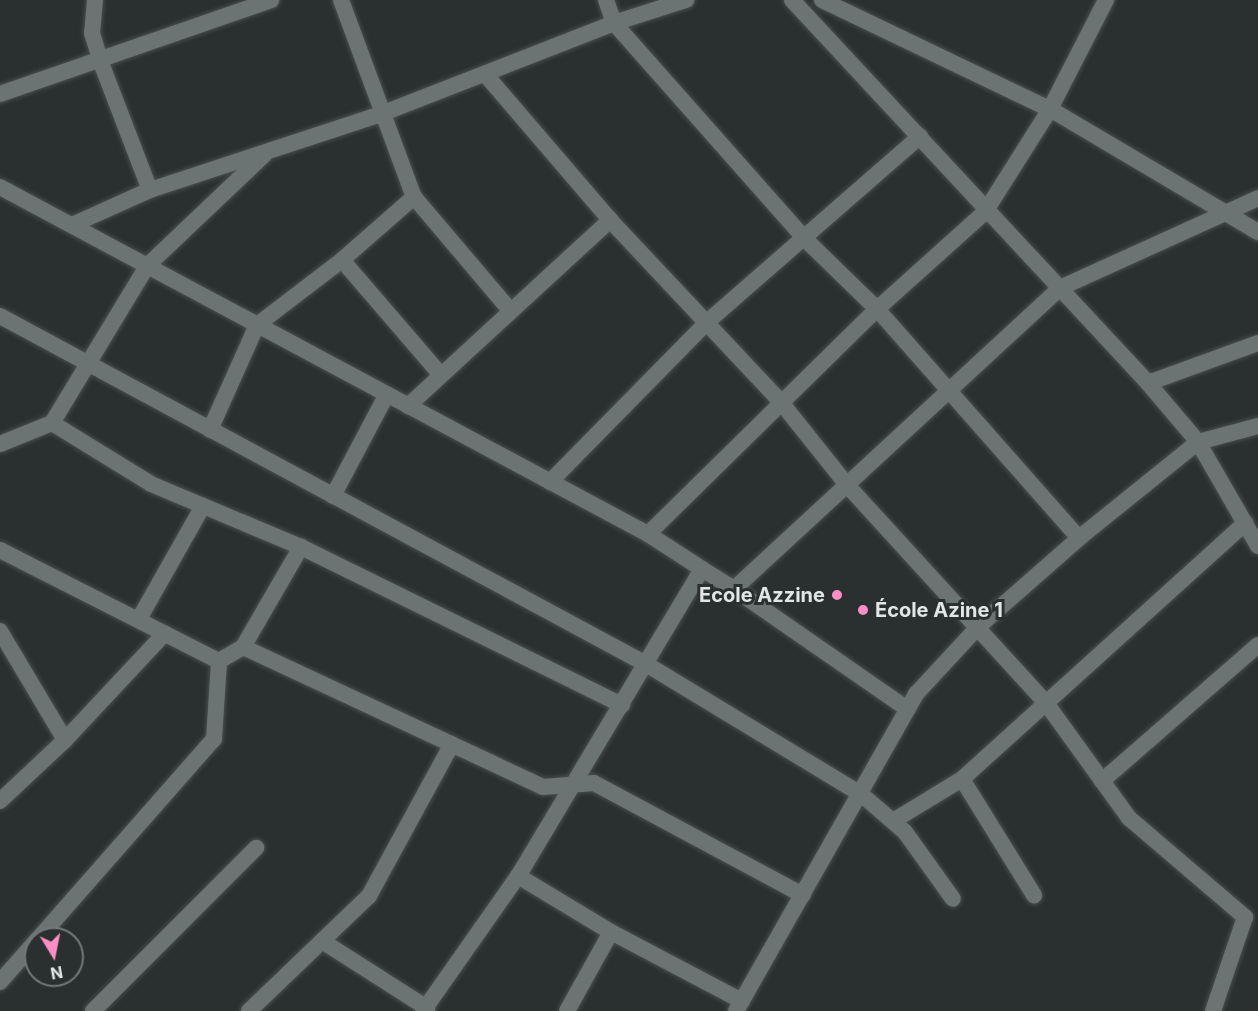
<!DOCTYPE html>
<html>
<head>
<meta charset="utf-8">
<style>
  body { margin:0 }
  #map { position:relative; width:1258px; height:1011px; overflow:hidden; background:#2a3030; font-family:Inter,sans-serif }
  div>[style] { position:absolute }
  .roads { filter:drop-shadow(0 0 2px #484d4d) drop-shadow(0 0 2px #484d4d) }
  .minor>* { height:16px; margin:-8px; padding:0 8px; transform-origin:8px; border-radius:8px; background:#6c7373 }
  .dots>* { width:16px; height:16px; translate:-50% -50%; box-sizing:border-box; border:3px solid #2a3030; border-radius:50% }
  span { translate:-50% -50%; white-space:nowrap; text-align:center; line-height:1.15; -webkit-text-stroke:6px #2a3030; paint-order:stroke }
  .poi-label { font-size:20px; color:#e1e5e5; font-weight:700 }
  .right { translate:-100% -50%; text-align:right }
  .left { translate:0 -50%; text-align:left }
  .north { position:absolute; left:24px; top:927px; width:60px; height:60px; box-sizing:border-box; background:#2a3030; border:2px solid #737878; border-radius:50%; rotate:170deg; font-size:16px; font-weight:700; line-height:24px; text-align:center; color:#e1e5e5 }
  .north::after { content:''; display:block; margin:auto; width:21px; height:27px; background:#fb8fc5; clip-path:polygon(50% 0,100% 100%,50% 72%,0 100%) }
</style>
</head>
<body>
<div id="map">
  <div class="roads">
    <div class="minor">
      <div style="left:95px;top:0;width:33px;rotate:95deg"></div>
      <div style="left:92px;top:33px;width:28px;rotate:73deg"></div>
      <div style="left:100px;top:60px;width:139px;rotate:69deg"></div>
      <div style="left:341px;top:0;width:210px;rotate:69.7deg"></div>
      <div style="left:414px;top:197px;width:148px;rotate:49.7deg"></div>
      <div style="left:606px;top:0;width:24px;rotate:71deg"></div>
      <div style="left:614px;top:23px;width:287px;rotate:48.5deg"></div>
      <div style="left:804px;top:238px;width:102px;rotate:44.2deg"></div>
      <div style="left:877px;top:309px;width:305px;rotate:48.6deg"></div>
      <div style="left:792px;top:0;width:523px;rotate:47.09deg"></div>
      <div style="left:1148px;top:383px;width:77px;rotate:49.7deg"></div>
      <div style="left:1198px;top:442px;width:120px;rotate:60deg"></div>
      <div style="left:822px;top:0;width:253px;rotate:25.6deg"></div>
      <div style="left:1050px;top:109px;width:242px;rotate:30.6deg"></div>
      <div style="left:485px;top:74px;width:192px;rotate:49.4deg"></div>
      <div style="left:610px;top:220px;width:248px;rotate:46.8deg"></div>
      <div style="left:780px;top:401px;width:107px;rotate:51.4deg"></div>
      <div style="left:847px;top:485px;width:295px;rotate:47.6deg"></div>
      <div style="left:1046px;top:703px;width:142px;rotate:54.2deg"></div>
      <div style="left:1129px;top:818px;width:153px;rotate:40.5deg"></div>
      <div style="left:1245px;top:917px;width:99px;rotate:108.8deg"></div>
      <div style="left:0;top:94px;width:287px;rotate:-19.1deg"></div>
      <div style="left:0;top:187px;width:735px;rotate:28.17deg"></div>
      <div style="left:648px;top:534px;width:64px;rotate:32.9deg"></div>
      <div style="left:702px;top:569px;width:358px;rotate:120.9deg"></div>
      <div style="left:518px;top:876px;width:165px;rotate:125.1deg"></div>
      <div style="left:72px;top:225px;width:85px;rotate:-24.2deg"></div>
      <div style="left:150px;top:190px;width:243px;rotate:-18.2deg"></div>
      <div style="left:381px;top:114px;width:250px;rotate:-21.3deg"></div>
      <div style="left:614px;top:23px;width:76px;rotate:-17.7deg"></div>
      <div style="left:342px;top:260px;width:150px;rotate:49.3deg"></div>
      <div style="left:0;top:316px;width:734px;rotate:28.31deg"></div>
      <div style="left:646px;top:664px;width:251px;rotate:31.2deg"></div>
      <div style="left:861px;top:794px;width:58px;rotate:40.8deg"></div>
      <div style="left:905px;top:832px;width:82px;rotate:54.4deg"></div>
      <div style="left:1148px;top:383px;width:117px;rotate:-20deg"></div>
      <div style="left:408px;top:406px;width:275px;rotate:-42.6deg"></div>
      <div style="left:52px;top:423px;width:116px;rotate:31.6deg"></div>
      <div style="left:151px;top:484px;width:163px;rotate:22.8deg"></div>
      <div style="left:301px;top:547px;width:358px;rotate:26.2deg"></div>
      <div style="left:210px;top:430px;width:115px;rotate:-65.9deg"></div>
      <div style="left:257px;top:325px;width:107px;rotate:-37.4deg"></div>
      <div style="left:342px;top:260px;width:96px;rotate:-41.2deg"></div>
      <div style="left:0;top:444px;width:56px;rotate:-22deg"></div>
      <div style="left:52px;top:423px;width:184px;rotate:-58.8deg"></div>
      <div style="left:147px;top:266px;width:161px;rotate:-43.5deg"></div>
      <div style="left:550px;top:482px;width:223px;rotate:-45.5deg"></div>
      <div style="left:706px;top:323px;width:284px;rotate:-41.1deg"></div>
      <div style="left:333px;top:496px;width:115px;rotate:-62.1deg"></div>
      <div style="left:648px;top:534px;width:321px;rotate:-44.5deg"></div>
      <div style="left:877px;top:309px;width:145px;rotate:-41.9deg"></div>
      <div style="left:985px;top:212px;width:122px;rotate:-57.7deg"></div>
      <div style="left:1050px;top:109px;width:123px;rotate:-62.8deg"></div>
      <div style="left:0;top:550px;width:246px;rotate:26.9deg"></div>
      <div style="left:219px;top:661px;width:28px;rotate:-30deg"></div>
      <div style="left:243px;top:647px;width:331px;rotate:25deg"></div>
      <div style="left:543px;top:787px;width:51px;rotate:-4.5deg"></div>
      <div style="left:594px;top:783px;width:237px;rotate:28.2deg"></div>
      <div style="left:702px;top:569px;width:38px;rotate:32deg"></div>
      <div style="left:734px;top:589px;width:444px;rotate:-42.7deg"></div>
      <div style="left:1060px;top:288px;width:217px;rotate:-24.4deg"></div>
      <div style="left:734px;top:589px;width:209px;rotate:34.7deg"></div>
      <div style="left:139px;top:619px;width:130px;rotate:-60.5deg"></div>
      <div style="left:0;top:631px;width:127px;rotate:59.2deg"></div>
      <div style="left:243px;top:647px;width:116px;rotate:-59.9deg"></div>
      <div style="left:962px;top:779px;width:137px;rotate:58.2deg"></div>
      <div style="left:1102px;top:781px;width:207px;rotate:-41.1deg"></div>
      <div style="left:0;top:801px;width:89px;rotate:-43.2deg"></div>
      <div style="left:65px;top:740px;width:146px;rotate:-46.9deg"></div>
      <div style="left:893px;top:821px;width:81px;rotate:-31.3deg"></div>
      <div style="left:962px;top:779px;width:382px;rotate:-42.1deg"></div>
      <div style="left:518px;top:876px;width:109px;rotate:31.1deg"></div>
      <div style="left:611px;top:932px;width:148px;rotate:27.8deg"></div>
      <div style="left:38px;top:939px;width:266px;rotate:-48.7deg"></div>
      <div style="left:214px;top:739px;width:78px;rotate:-86.3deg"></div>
      <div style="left:322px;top:941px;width:125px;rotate:32.5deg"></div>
      <div style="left:0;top:982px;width:55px;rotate:-48.7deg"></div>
      <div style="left:93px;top:1011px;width:231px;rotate:-45deg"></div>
      <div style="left:249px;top:1011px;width:166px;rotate:-43.8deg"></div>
      <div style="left:369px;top:896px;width:173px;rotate:-61.4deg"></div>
      <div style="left:567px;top:1011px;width:90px;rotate:-60.9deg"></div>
      <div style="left:736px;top:1011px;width:365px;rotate:-60.4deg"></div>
      <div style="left:916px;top:694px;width:93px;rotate:-47.2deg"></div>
      <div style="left:979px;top:626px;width:133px;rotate:-41.3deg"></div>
      <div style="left:1079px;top:538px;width:153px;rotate:-38.9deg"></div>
      <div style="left:1198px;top:442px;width:62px;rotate:-14.9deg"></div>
    </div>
  </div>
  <div class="dots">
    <div style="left:837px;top:595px;background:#fb8fc5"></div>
    <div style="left:863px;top:610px;background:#fb8fc5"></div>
  </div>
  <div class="poi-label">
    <span class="right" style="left:825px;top:595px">Ecole Azzine</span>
    <span class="left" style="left:875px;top:610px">École Azine 1</span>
  </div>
  <div class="north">N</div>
</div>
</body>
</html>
